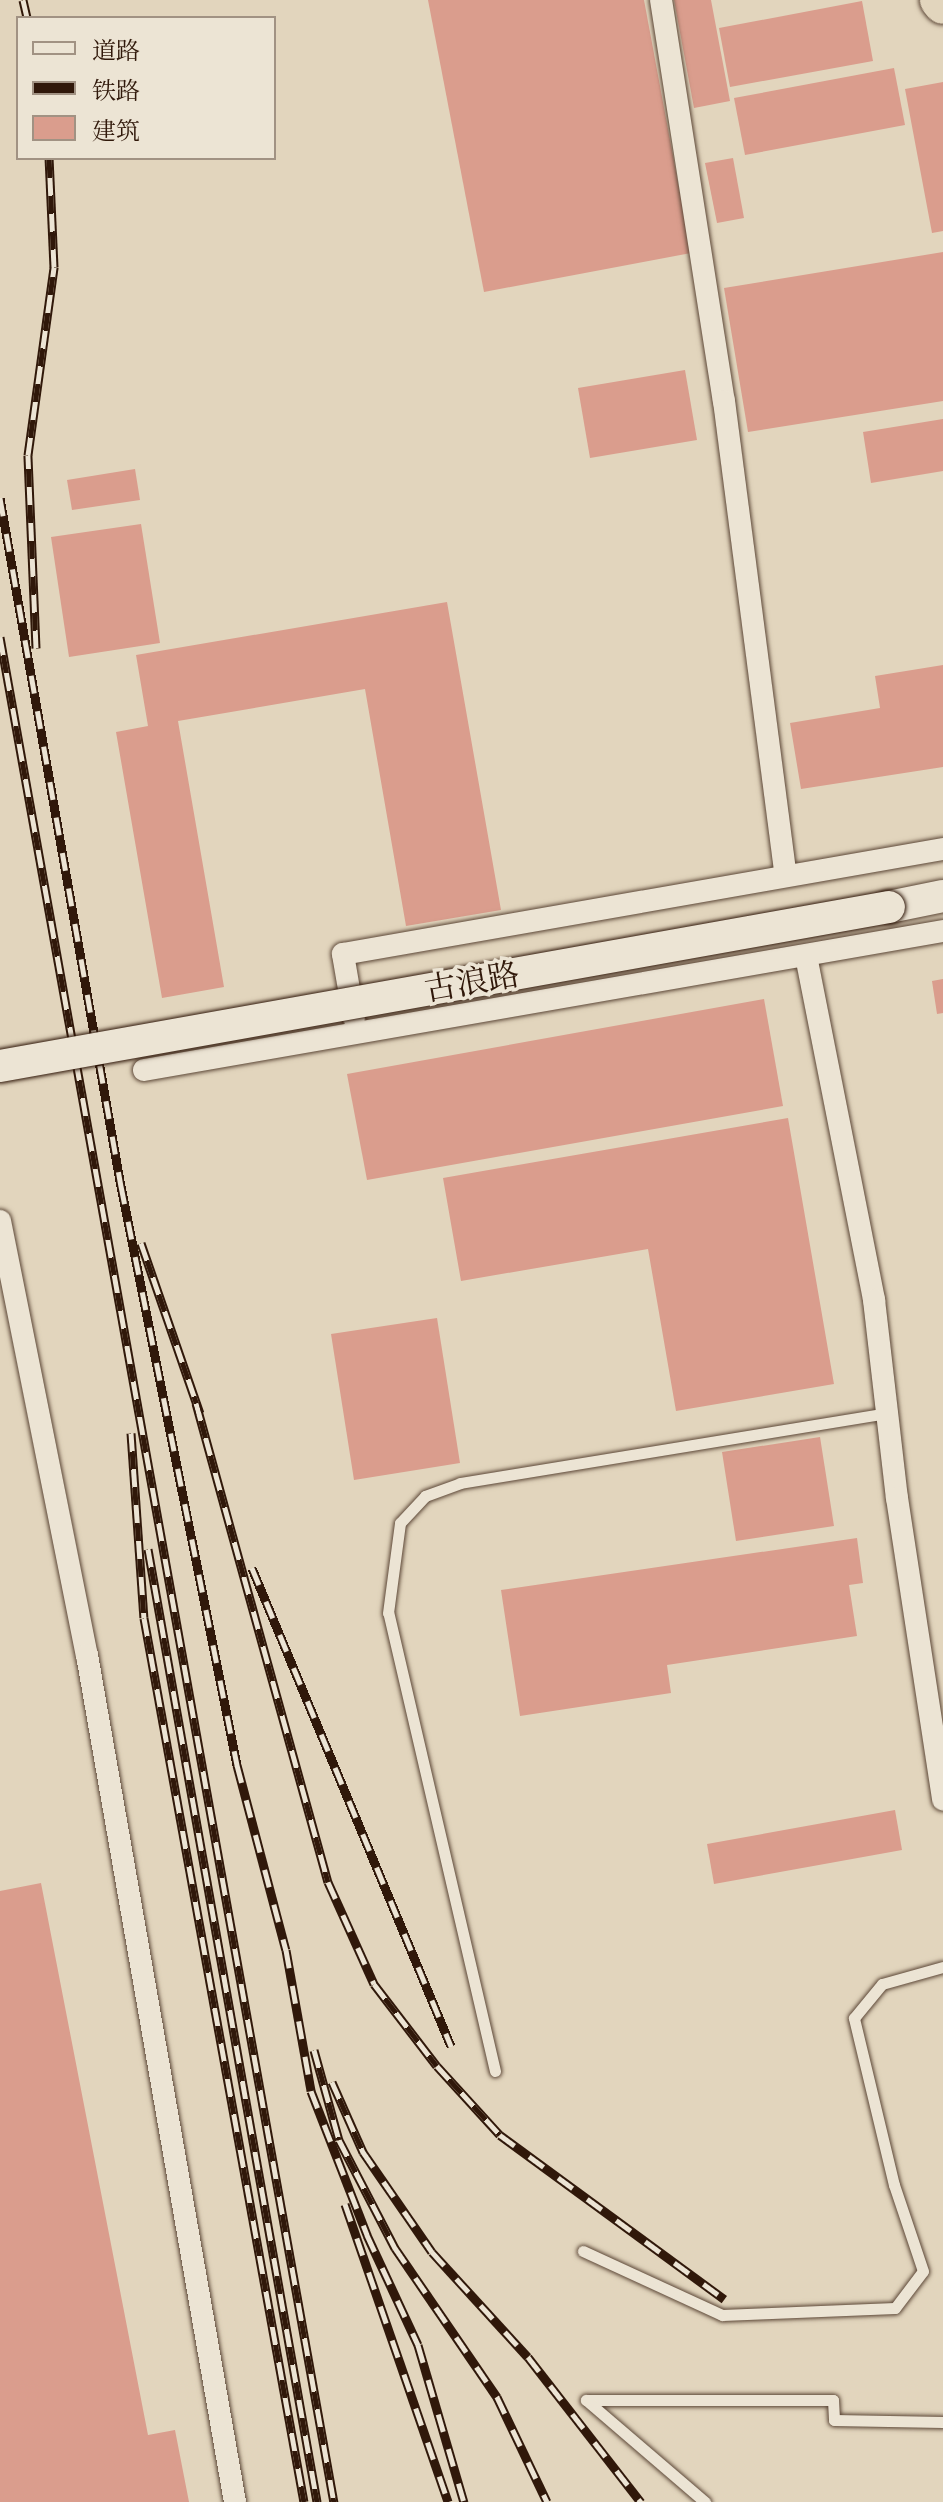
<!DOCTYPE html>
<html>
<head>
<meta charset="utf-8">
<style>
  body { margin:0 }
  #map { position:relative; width:943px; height:2502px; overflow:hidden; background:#e2d5bd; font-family:"EB Garamond","Noto Serif SC",serif }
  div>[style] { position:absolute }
  .building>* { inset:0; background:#da9d8d }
  .roads { filter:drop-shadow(0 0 2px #5c4737) drop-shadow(0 0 2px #5c4737) }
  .service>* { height:11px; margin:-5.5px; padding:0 5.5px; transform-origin:5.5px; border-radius:5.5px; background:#ece4d4 }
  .minor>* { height:22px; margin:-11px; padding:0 11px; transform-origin:11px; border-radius:11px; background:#ece4d4 }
  .secondary>* { height:32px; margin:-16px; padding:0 16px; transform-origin:16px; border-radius:16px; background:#ece4d4 }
  .trunk>* { height:38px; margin:-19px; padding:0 19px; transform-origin:19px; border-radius:19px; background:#e2d5bd }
  .rail>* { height:9px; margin-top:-4.5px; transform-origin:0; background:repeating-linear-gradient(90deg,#ece4d4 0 18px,#30180a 0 36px); box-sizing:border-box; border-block:2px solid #30180a }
  .bridges { filter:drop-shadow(0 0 2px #30180a) drop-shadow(0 0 2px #30180a) }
  .secondary-bridge>* { height:32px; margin:-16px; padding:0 16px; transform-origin:16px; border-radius:16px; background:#ece4d4 }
  span { translate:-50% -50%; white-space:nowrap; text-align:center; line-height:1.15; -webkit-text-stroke:7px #ece4d4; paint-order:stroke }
  .street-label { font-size:32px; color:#30180a }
  .legend { position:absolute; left:16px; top:16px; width:260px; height:144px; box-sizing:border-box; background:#ece4d4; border:2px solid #a19283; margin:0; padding:10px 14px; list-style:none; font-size:24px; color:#30180a }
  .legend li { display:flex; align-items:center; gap:16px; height:40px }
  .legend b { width:40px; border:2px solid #a19283 }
</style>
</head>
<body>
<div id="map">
  <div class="building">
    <div style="clip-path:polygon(428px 0,644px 0,691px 253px,484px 292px)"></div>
    <div style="clip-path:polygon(674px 0,711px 0,730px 101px,694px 108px)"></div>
    <div style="clip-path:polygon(862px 1px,873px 61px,730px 87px,719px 28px)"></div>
    <div style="clip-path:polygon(894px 68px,905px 125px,745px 155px,734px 98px)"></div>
    <div style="clip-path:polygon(943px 82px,943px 231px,932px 233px,905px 89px)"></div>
    <div style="clip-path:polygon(733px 158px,744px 218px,717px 223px,705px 163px)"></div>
    <div style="clip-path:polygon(943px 252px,943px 401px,748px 432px,724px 288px)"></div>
    <div style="clip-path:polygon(685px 370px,697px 440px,590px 458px,578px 388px)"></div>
    <div style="clip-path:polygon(943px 419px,943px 471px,871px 483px,863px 432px)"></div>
    <div style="clip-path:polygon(135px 469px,140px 500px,72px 510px,67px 480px)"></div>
    <div style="clip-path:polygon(141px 524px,160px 643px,69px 657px,51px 537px)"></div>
    <div style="clip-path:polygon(447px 602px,501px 910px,406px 926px,365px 689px,178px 721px,224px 987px,162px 998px,116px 732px,148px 726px,136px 655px)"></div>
    <div style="clip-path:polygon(943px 665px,943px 767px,801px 789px,790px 723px,880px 708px,875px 676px)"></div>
    <div style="clip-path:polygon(943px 979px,943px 1013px,937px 1014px,932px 981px)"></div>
    <div style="clip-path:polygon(764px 999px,783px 1106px,367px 1180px,347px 1074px)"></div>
    <div style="clip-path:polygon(788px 1118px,834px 1384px,676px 1411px,648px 1249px,461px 1281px,443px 1178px)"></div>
    <div style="clip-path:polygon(437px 1318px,460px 1463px,354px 1480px,331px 1334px)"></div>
    <div style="clip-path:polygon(820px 1437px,834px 1526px,736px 1541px,722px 1452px)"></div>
    <div style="clip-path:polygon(857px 1538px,863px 1583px,849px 1585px,857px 1636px,667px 1665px,671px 1693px,520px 1716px,501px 1590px)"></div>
    <div style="clip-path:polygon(895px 1810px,902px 1850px,714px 1884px,707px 1844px)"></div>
    <div style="clip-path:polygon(41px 1883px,148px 2435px,175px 2430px,189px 2502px,0 2502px,0 1891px)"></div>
  </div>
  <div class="roads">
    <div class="service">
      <div style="left:495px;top:2071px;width:470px;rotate:-103.1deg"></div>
      <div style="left:388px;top:1613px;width:91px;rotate:-82.4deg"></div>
      <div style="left:400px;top:1523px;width:37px;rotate:-47deg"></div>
      <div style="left:425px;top:1496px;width:37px;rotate:-20deg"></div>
      <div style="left:460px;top:1483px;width:433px;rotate:-9.3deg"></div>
      <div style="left:583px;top:2251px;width:153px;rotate:24.7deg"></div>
      <div style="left:722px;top:2315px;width:173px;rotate:-2.3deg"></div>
      <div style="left:895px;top:2308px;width:46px;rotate:-52.9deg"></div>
      <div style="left:923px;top:2271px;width:91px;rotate:-108.6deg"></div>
      <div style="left:894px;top:2185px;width:172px;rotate:-103.5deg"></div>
      <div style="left:854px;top:2018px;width:44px;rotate:-50.5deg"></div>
      <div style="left:882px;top:1984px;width:63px;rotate:-15.6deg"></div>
      <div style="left:586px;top:2400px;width:247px"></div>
      <div style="left:833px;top:2400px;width:20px;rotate:87deg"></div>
      <div style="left:834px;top:2420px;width:109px;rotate:1.1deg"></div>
      <div style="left:586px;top:2400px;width:157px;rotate:40.6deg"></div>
    </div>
    <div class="minor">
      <div style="left:661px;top:0;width:406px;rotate:81.1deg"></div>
      <div style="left:724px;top:401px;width:476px;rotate:82.6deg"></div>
      <div style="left:806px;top:956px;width:351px;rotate:78.8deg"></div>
      <div style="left:874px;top:1300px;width:199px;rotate:83.4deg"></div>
      <div style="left:897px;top:1498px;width:305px;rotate:81.3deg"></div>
      <div style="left:354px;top:1018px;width:65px;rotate:-99.8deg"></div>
      <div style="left:343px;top:954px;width:609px;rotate:-9.93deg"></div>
      <div style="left:144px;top:1070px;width:811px;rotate:-9.87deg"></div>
      <div style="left:0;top:1221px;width:443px;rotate:78.7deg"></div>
      <div style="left:87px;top:1655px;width:860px;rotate:80.09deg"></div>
    </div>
    <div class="secondary">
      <div style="left:889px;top:907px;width:55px;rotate:-11.5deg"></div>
    </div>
    <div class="trunk">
      <div style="left:939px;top:0;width:6px;rotate:51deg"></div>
    </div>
  </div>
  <div class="rail">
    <div style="left:23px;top:0;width:18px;rotate:77deg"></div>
    <div style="left:0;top:498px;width:699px;rotate:80.03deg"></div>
    <div style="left:121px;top:1186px;width:591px;rotate:78.67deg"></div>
    <div style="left:237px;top:1765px;width:191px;rotate:75.2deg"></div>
    <div style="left:286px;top:1950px;width:143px;rotate:79.9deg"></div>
    <div style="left:311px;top:2091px;width:155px;rotate:68.7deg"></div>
    <div style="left:367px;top:2235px;width:121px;rotate:65.1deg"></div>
    <div style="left:418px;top:2345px;width:164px;rotate:73.7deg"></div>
    <div style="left:0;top:637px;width:1895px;rotate:79.85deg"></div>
    <div style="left:36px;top:648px;width:193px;rotate:-92.4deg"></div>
    <div style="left:28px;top:455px;width:190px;rotate:-82.1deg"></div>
    <div style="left:54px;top:267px;width:109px;rotate:-92.6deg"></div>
    <div style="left:141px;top:1243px;width:180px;rotate:70.9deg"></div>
    <div style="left:196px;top:1403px;width:497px;rotate:74.6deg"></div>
    <div style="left:328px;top:1882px;width:112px;rotate:65.7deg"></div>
    <div style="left:374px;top:1984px;width:103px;rotate:52.5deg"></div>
    <div style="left:437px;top:2066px;width:93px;rotate:47.6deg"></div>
    <div style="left:500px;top:2135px;width:278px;rotate:36.2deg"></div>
    <div style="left:131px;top:1433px;width:185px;rotate:86deg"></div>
    <div style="left:144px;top:1618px;width:898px;rotate:79.74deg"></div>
    <div style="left:148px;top:1549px;width:968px;rotate:79.94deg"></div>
    <div style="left:252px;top:1568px;width:518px;rotate:67.4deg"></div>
    <div style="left:314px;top:2050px;width:93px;rotate:74.5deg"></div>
    <div style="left:339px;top:2140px;width:122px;rotate:62.6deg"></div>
    <div style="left:395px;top:2248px;width:181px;rotate:55.6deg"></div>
    <div style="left:497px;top:2397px;width:116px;rotate:64.5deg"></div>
    <div style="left:332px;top:2082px;width:77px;rotate:66.1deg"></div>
    <div style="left:363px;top:2152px;width:121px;rotate:55.4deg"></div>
    <div style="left:432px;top:2252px;width:142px;rotate:47.6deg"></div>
    <div style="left:528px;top:2357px;width:184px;rotate:52.1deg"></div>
    <div style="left:345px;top:2204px;width:315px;rotate:70.9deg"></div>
  </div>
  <div class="bridges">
    <div class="secondary-bridge">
      <div style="left:0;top:1066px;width:903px;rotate:-10.14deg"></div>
    </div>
  </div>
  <div class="street-label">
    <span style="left:472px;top:982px;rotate:-10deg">古浪路</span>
  </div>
  <ul class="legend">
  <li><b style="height:10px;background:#ece4d4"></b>道路</li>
  <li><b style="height:10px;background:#30180a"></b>铁路</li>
  <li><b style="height:22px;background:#da9d8d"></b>建筑</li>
  </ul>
</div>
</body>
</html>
